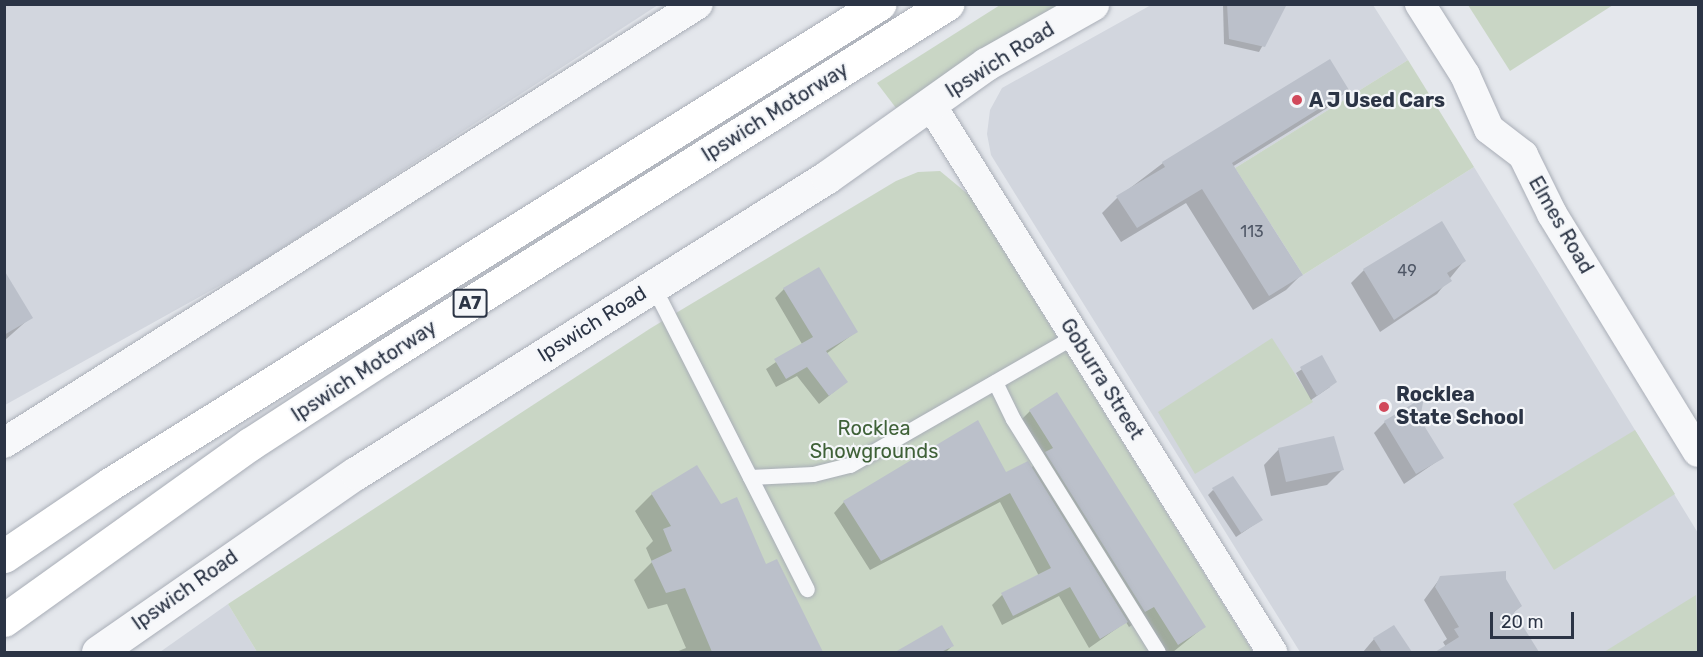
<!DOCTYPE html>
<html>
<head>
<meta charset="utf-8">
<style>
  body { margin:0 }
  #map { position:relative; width:1703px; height:657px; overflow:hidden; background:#e4e7ec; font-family:Rubik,sans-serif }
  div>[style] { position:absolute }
  .built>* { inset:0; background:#d2d6de }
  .green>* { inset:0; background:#c9d6c5 }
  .shadow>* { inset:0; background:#0003 }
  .building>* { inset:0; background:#bbc0ca }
  .roads { filter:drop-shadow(0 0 2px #a9aeb7) drop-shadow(0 0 2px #a9aeb7) }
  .service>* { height:15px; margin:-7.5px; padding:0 7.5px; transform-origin:7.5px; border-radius:7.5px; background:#f7f8fa }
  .minor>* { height:30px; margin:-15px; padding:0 15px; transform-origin:15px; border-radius:15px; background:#f7f8fa }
  .tertiary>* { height:33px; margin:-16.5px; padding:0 16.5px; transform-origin:16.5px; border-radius:16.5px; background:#f7f8fa }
  .trunk>* { height:33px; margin:-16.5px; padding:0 16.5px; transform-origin:16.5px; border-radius:16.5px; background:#fff }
  .dots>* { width:16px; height:16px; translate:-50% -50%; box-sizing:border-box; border:3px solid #f4f6f9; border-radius:50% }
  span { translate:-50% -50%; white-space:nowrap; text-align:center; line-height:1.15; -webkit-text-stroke:4.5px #f4f6f9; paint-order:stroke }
  .number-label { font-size:16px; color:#4f5766 }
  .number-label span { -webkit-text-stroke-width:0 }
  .shield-label span { padding:2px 4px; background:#f4f6f9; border:2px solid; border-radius:4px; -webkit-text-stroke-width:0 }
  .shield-label { font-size:18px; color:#2b3445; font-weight:700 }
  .street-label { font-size:20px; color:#2b3445 }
  .poi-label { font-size:20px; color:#2b3445; font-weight:700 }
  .left { translate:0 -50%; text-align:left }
  .park-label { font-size:20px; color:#3f6138 }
  .frame { position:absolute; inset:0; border:6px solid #2b3445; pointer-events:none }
  .scale { position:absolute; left:1490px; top:612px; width:84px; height:27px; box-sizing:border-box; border:3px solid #2b3445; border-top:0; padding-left:8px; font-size:18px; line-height:21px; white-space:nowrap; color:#2b3445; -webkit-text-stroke:4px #f4f6f9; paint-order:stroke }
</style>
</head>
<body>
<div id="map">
  <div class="built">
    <div style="clip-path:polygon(5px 5px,658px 5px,255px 266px,5px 405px)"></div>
    <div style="clip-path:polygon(1151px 5px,1373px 5px,1408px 60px,1235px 168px,1303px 275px,1474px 167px,1698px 533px,1698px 652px,1300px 652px,991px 155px,987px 134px,990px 110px,1002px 88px)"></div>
    <div style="clip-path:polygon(228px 604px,257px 652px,160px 652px)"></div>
  </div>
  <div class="green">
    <div style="clip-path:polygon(1000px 5px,1064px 5px,896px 108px,877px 83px)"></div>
    <div style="clip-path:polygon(1468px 5px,1613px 5px,1510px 71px)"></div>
    <div style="clip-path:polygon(1408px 60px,1474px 167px,1303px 275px,1235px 168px)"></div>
    <div style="clip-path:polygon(940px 171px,969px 195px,1253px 652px,257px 652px,228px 604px,651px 328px,896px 181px,918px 172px)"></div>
    <div style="clip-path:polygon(1272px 338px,1313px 402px,1195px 474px,1158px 412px)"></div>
    <div style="clip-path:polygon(1635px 430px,1675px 494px,1554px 570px,1513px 504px)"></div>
    <div style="clip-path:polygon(1696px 595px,1698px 652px,1604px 652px)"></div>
  </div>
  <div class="shadow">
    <div style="clip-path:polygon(1223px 4px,1286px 4px,1259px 52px,1224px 44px)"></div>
    <div style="clip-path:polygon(1330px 61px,1347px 90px,1332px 105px,1232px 167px,1301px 275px,1286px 290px,1253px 310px,1186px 203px,1121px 242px,1102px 213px,1117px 198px,1163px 163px)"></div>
    <div style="clip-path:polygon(1464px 261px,1437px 294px,1380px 332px,1351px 283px,1364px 270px)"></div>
    <div style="clip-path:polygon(4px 273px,31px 317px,4px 341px)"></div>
    <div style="clip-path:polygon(784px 289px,856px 332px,826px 354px,846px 382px,819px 404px,797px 376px,776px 387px,766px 369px,802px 344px,775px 298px)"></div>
    <div style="clip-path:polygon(1321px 357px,1330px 387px,1311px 400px,1296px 373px)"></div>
    <div style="clip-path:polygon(1030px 411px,1204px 627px,1173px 652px,1158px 652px,1138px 621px,1129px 627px,1126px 622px,1089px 648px,1059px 596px,1002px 625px,992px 605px,1002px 595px,1039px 576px,1000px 502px,870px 570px,834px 513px,844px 502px,1031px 468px,1037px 462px,1015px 426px)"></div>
    <div style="clip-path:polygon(1419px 419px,1442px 458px,1404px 484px,1374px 433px,1385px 422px)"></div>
    <div style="clip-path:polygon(1279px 449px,1342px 470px,1327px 485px,1271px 496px,1264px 465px)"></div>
    <div style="clip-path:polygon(1213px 490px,1261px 520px,1236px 537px,1208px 495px)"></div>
    <div style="clip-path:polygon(652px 494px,721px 506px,766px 566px,776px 561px,821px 652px,676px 652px,686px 648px,667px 604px,648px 609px,634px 580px,652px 562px,646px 548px,653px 541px,635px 511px)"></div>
    <div style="clip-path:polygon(1441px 577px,1504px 580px,1521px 606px,1513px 613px,1537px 652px,1438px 652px,1446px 647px,1443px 642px,1447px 639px,1424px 600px)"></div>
    <div style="clip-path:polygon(942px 627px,952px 646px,946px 652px,898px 652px)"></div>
    <div style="clip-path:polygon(1394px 627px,1410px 652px,1363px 652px,1374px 639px)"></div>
  </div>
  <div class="building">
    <div style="clip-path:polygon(1227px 4px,1287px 4px,1265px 47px,1229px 39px)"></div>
    <div style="clip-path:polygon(1330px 59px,1349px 90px,1232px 163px,1303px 275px,1269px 296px,1202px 189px,1137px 228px,1116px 196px,1165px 167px,1162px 162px)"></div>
    <div style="clip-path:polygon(1442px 221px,1466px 261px,1447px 273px,1452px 281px,1394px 320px,1363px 269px)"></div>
    <div style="clip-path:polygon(819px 267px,858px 332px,826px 351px,848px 382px,829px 396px,807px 367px,786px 379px,774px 359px,813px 337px,783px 288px)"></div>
    <div style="clip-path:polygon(4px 270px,33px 318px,4px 335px)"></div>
    <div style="clip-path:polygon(1322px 355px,1337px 382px,1317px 396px,1300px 367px)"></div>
    <div style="clip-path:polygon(1057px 392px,1206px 627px,1178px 645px,1154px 607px,1145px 612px,1045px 452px,1053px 448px,1029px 410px)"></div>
    <div style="clip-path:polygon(1424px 397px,1420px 419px,1444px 458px,1416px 474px,1384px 421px)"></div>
    <div style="clip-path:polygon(978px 420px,1006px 472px,1028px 461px,1128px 622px,1100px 639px,1070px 587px,1013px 616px,1001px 593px,1051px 568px,1010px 493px,881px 561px,843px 501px)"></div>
    <div style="clip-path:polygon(1334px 436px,1344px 470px,1286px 482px,1278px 448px)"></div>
    <div style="clip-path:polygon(697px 465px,721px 504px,737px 497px,766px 564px,777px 559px,823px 652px,712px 652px,685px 588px,666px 593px,651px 561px,672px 551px,663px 529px,671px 526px,651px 493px)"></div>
    <div style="clip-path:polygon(1233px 476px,1263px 520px,1241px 533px,1212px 488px)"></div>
    <div style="clip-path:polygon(1506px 571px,1506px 579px,1522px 606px,1514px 612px,1539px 652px,1435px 652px,1459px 637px,1454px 629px,1459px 627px,1435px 587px,1440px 576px)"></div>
    <div style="clip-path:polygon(942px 625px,954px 646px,941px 652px,895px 652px)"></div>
    <div style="clip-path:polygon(1394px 625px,1412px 652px,1382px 652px,1373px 638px)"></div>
  </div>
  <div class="roads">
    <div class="service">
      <div style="left:653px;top:286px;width:340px;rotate:63.1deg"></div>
      <div style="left:995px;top:382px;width:41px;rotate:64.1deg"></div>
      <div style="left:1013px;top:419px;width:274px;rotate:58.1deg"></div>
      <div style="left:750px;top:477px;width:63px;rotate:-2.7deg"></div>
      <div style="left:813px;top:474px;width:38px;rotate:-14deg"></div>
      <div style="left:850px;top:465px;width:258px;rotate:-29.9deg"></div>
    </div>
    <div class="minor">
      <div style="left:1420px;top:4px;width:84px;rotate:57.6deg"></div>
      <div style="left:1465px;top:75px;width:59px;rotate:66deg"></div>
      <div style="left:1489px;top:129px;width:43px;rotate:37.4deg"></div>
      <div style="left:1523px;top:155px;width:66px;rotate:63.8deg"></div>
      <div style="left:1552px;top:214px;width:279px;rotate:58.5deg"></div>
      <div style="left:931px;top:105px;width:645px;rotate:58.06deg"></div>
      <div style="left:4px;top:443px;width:821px;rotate:-32.32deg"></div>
    </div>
    <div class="tertiary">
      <div style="left:98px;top:652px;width:314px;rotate:-34.8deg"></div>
      <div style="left:356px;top:473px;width:556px;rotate:-32.15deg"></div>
      <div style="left:827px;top:177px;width:195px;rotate:-35.4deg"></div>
      <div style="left:986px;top:64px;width:122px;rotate:-29.5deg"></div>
    </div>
    <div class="trunk">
      <div style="left:4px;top:556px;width:128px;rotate:-34.2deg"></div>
      <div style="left:110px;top:484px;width:907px;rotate:-31.97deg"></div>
      <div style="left:4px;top:620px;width:302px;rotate:-35.6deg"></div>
      <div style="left:250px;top:444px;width:160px;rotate:-33deg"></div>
      <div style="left:384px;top:357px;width:665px;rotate:-32.09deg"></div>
    </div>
  </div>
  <div class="dots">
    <div style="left:1297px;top:100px;background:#d1495b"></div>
    <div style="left:1384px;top:407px;background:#d1495b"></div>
  </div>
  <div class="number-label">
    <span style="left:1252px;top:232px">113</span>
    <span style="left:1407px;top:271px">49</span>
  </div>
  <div class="shield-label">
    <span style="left:470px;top:303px">A7</span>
  </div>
  <div class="street-label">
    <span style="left:1000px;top:60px;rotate:-32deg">Ipswich Road</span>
    <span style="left:775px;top:112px;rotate:-32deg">Ipswich Motorway</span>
    <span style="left:1561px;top:225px;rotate:60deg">Elmes Road</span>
    <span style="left:592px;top:324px;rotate:-32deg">Ipswich Road</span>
    <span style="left:364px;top:371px;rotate:-33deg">Ipswich Motorway</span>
    <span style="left:1102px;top:379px;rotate:58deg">Goburra Street</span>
    <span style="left:185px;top:590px;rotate:-35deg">Ipswich Road</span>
  </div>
  <div class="poi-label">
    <span class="left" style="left:1309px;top:100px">A J Used Cars</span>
    <span class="left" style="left:1396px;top:406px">Rocklea<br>State School</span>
  </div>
  <div class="park-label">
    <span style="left:874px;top:440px">Rocklea<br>Showgrounds</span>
  </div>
  <div class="frame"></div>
  <div class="scale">20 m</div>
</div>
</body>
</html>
